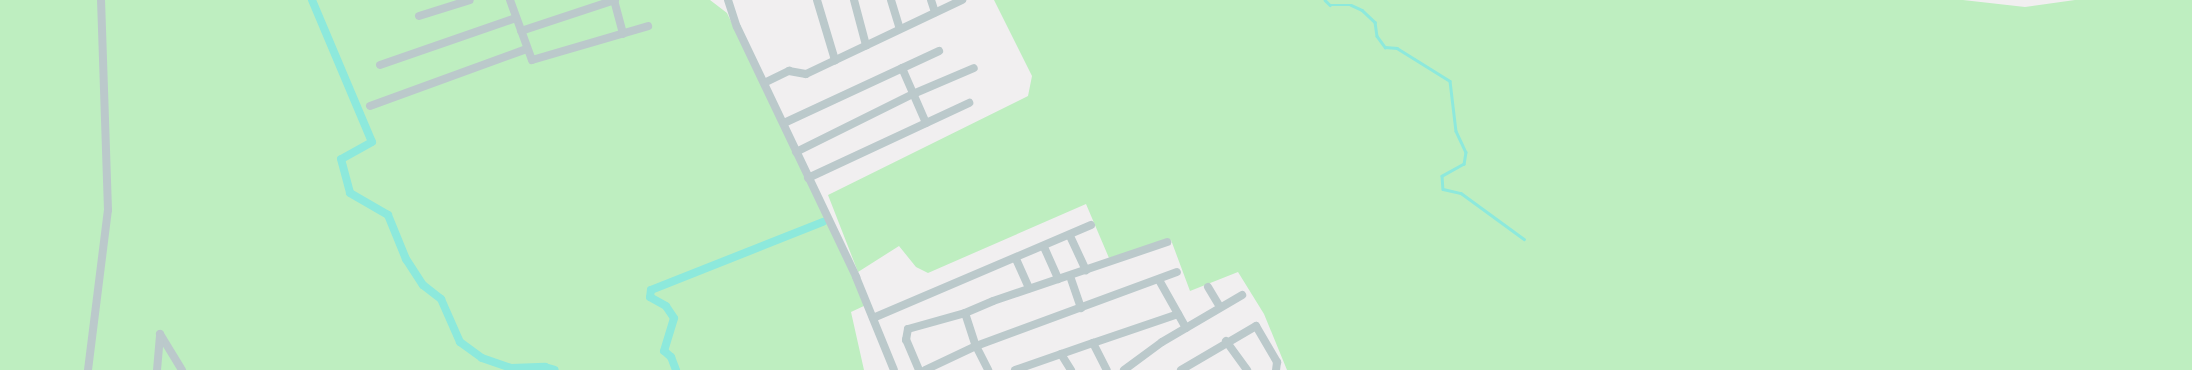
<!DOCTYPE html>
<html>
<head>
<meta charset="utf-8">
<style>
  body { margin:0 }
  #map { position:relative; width:2192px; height:370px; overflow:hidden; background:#f1eff0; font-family:"Fira Sans Condensed",sans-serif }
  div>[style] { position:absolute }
  .green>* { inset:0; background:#beeec0 }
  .stream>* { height:2.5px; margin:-1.25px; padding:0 1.25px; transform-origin:1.25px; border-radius:1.25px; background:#8de9dc }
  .canal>* { height:8px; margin:-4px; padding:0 4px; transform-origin:4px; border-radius:4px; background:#8de9dc }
  .minor>* { height:8px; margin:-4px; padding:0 4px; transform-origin:4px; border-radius:4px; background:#bbc9cb }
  span { translate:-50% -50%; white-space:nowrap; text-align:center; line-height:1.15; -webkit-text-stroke:3.5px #fff; paint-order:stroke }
</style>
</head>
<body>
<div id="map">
  <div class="green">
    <div style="clip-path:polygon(0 0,710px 0,727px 13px,866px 305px,851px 312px,864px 370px,0 370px)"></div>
    <div style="clip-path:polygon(994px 0,1963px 0,2025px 7px,2075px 0,2192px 0,2192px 370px,1287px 370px,1264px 314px,1238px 272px,1190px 291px,1171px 240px,1109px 258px,1086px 204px,928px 273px,916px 267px,899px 246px,858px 272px,828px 195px,1028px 96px,1032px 76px)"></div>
  </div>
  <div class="stream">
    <div style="left:1325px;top:0;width:7px;rotate:45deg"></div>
    <div style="left:1330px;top:5px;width:21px"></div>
    <div style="left:1351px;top:5px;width:12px;rotate:24deg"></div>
    <div style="left:1362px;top:10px;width:18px;rotate:43deg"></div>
    <div style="left:1375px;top:22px;width:14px;rotate:82deg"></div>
    <div style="left:1377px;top:36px;width:14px;rotate:54deg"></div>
    <div style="left:1385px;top:47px;width:12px;rotate:5deg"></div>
    <div style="left:1397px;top:48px;width:62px;rotate:31.9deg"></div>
    <div style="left:1450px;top:81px;width:50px;rotate:83.2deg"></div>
    <div style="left:1456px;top:131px;width:23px;rotate:65deg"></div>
    <div style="left:1466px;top:152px;width:12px;rotate:99deg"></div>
    <div style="left:1464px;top:164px;width:25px;rotate:151deg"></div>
    <div style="left:1442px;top:176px;width:13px;rotate:86deg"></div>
    <div style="left:1443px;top:189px;width:18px;rotate:13deg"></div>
    <div style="left:1461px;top:193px;width:78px;rotate:36.1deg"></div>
  </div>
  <div class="canal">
    <div style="left:312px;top:0;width:154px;rotate:67.1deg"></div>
    <div style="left:372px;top:142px;width:35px;rotate:151deg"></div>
    <div style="left:341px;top:159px;width:35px;rotate:75deg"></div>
    <div style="left:350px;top:193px;width:44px;rotate:30.1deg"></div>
    <div style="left:388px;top:215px;width:48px;rotate:67.8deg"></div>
    <div style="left:406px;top:259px;width:31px;rotate:57deg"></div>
    <div style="left:423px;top:285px;width:23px;rotate:38deg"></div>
    <div style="left:441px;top:299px;width:47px;rotate:66.2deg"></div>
    <div style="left:460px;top:342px;width:27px;rotate:36deg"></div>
    <div style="left:482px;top:358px;width:31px;rotate:19deg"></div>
    <div style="left:511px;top:368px;width:34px;rotate:-2deg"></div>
    <div style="left:545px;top:367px;width:10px;rotate:17deg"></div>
    <div style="left:676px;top:370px;width:14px;rotate:-111deg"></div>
    <div style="left:671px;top:357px;width:9px;rotate:-139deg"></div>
    <div style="left:664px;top:351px;width:34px;rotate:-73deg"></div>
    <div style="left:674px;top:318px;width:14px;rotate:-124deg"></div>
    <div style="left:666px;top:306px;width:18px;rotate:-151deg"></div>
    <div style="left:650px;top:297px;width:7px;rotate:-82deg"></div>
    <div style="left:651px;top:290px;width:185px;rotate:-21.6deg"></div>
  </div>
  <div class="minor">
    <div style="left:510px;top:0;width:64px;rotate:69.9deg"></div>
    <div style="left:532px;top:60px;width:121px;rotate:-16.3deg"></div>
    <div style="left:614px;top:0;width:35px;rotate:75deg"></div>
    <div style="left:728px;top:0;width:28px;rotate:72deg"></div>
    <div style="left:737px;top:27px;width:277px;rotate:64.5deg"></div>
    <div style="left:856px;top:277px;width:100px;rotate:67.8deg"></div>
    <div style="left:817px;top:0;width:63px;rotate:73.3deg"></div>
    <div style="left:854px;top:0;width:47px;rotate:75.1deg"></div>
    <div style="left:891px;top:0;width:30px;rotate:73deg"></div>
    <div style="left:931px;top:0;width:13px;rotate:72deg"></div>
    <div style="left:419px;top:16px;width:53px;rotate:-17.4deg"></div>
    <div style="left:521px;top:31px;width:99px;rotate:-18.3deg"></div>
    <div style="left:380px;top:65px;width:144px;rotate:-19.1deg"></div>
    <div style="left:902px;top:68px;width:60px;rotate:66.4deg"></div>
    <div style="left:764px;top:83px;width:28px;rotate:-26deg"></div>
    <div style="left:789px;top:71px;width:17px;rotate:10deg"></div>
    <div style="left:806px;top:74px;width:173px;rotate:-25.4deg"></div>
    <div style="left:370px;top:106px;width:167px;rotate:-20deg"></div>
    <div style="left:784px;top:123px;width:171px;rotate:-24.9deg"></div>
    <div style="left:796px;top:152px;width:131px;rotate:-26.4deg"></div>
    <div style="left:913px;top:94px;width:66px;rotate:-23.1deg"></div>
    <div style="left:808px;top:178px;width:178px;rotate:-25deg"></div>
    <div style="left:1070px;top:236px;width:38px;rotate:65deg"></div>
    <div style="left:1044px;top:247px;width:35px;rotate:66deg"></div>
    <div style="left:1016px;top:259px;width:32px;rotate:66deg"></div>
    <div style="left:1070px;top:276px;width:34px;rotate:71deg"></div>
    <div style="left:1159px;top:280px;width:55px;rotate:60.6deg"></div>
    <div style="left:1208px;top:287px;width:23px;rotate:59deg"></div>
    <div style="left:965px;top:313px;width:35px;rotate:72deg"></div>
    <div style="left:976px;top:346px;width:27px;rotate:63deg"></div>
    <div style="left:873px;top:318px;width:237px;rotate:-23.1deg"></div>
    <div style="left:160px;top:334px;width:42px;rotate:58.6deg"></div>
    <div style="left:1226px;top:341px;width:36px;rotate:54deg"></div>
    <div style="left:1093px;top:343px;width:90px;rotate:-18.8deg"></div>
    <div style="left:1061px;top:354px;width:19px;rotate:58deg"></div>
    <div style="left:88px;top:370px;width:161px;rotate:-82.9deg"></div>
    <div style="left:108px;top:210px;width:210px;rotate:-91.9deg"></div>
    <div style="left:157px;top:370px;width:36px;rotate:-85deg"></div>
    <div style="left:919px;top:370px;width:33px;rotate:-113deg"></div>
    <div style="left:906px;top:340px;width:11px;rotate:-80deg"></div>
    <div style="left:908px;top:329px;width:59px;rotate:-15.7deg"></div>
    <div style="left:965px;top:313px;width:30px;rotate:-23deg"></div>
    <div style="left:993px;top:301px;width:184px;rotate:-18.7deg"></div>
    <div style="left:925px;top:370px;width:56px;rotate:-25.2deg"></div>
    <div style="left:976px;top:346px;width:214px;rotate:-20.2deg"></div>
    <div style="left:1015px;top:370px;width:83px;rotate:-19.1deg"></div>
    <div style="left:1093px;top:343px;width:30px;rotate:63deg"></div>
    <div style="left:1124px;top:370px;width:47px;rotate:-36.4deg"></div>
    <div style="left:1162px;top:342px;width:93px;rotate:-30.4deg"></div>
    <div style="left:1181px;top:370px;width:87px;rotate:-30.4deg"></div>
    <div style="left:1256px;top:326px;width:42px;rotate:59.7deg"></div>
    <div style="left:1277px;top:362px;width:8px;rotate:97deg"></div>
  </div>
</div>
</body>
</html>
